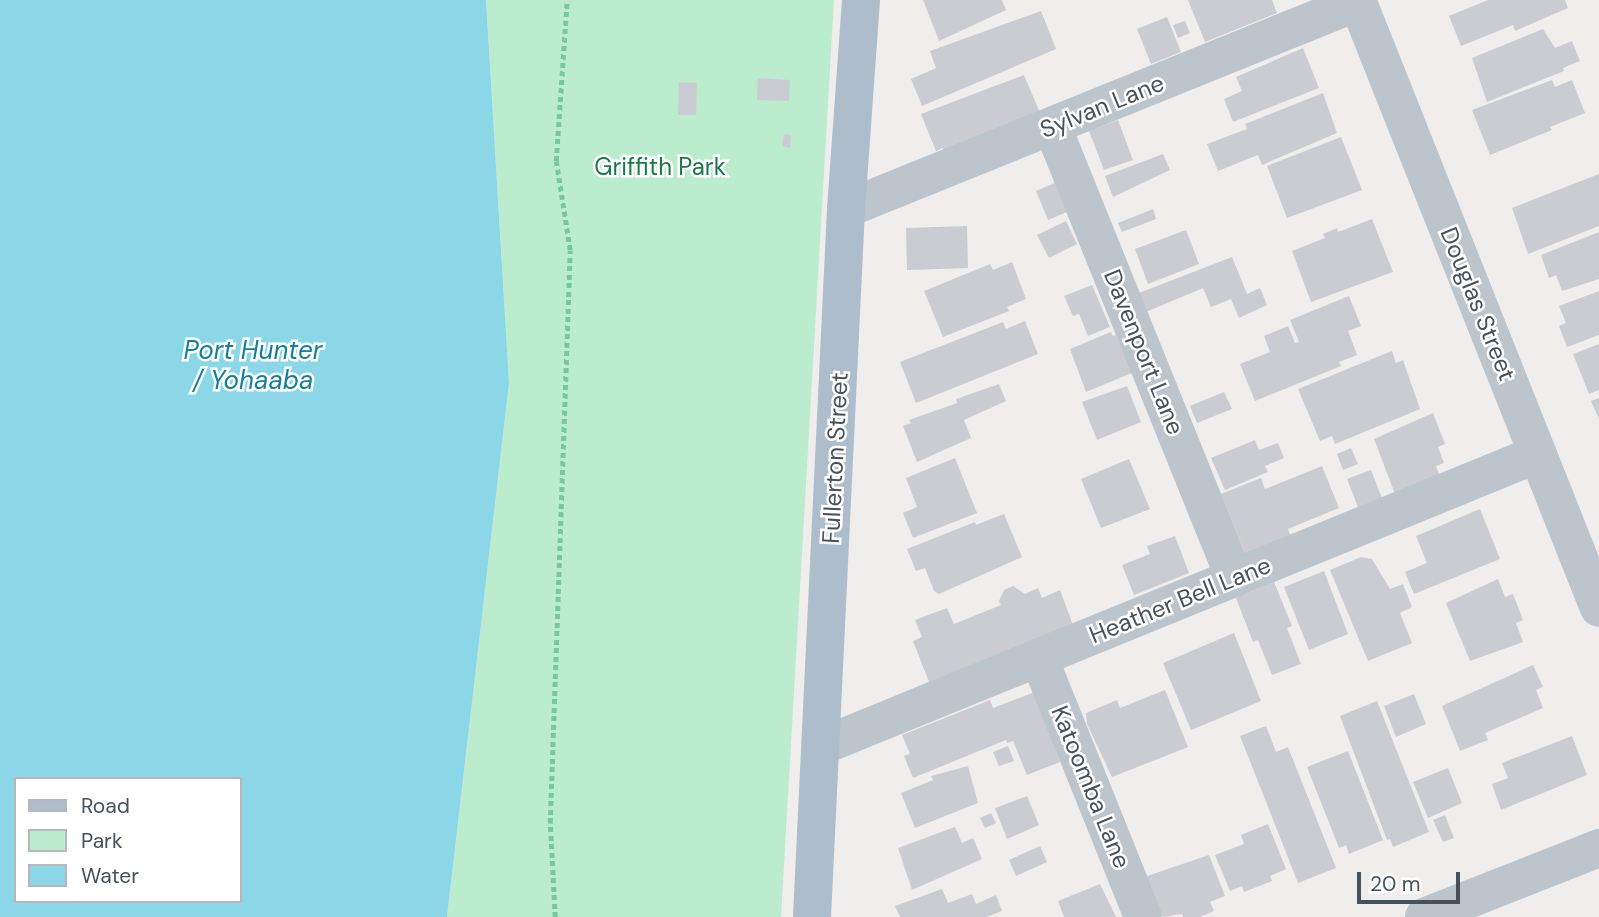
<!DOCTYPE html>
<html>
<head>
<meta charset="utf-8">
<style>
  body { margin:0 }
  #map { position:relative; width:1599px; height:917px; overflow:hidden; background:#f0eded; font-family:"DM Sans",sans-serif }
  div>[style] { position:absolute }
  .green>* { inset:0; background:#bcecce }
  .water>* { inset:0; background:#8bd6e7 }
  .building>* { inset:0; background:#caccd2 }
  .path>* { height:4.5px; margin-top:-2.25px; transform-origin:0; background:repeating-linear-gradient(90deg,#76c89e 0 5px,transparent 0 8.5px) }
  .minor>* { height:38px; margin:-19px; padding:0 19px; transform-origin:19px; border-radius:19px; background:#bcc5cc }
  .major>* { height:38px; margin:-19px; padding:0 19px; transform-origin:19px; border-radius:19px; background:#adbdcb }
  span { translate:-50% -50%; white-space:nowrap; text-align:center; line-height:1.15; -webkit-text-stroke:5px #fff; paint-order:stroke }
  .street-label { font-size:24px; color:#465159 }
  .park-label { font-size:24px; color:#1b7747 }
  .water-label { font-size:26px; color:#137f99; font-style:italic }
  .legend { position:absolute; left:14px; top:777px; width:228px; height:126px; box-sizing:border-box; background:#fff; border:2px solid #b5b9bd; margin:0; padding:9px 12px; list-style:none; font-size:21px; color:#465159 }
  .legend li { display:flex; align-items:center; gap:14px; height:35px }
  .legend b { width:35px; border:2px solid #b5b9bd }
  .scale { position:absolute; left:1357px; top:872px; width:103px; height:32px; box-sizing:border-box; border:4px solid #465159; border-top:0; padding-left:9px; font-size:21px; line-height:24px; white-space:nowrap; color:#465159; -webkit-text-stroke:5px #fff; paint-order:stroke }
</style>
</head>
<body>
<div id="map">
  <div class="green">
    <div style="clip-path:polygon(486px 0,834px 0,781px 917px,447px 917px,509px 383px)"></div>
  </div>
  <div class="water">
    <div style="clip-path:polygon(evenodd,0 0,486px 0,509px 383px,447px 917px,0 917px,0 0,16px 779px,240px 779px,240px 901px,16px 901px,16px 779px)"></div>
  </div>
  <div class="building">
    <div style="clip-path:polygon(923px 0,1002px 0,1006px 10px,939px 41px)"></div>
    <div style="clip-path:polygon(1188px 0,1272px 0,1277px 13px,1205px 42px)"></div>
    <div style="clip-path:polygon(1488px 0,1565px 0,1568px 8px,1515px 31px,1513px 25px,1461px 46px,1449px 16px)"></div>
    <div style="clip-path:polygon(1041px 11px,1056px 49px,922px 106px,911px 79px,936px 68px,930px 51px)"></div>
    <div style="clip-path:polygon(1167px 17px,1181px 52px,1151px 64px,1137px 29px)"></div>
    <div style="clip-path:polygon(1185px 21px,1190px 33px,1178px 38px,1173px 25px)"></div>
    <div style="clip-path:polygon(1543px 29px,1555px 48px,1572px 41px,1580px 61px,1563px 68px,1564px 71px,1487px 102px,1472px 58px)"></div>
    <div style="clip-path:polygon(1303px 48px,1319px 88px,1233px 122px,1224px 99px,1242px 91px,1236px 77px)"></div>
    <div style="clip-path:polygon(1024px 75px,1040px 113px,945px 153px,943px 148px,936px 151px,921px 114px)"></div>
    <div style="clip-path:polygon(758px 78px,790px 80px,789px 101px,757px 100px)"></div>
    <div style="clip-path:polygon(1552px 80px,1555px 87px,1572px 80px,1585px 113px,1550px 127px,1552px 130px,1490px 155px,1472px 110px)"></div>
    <div style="clip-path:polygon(679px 82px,697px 83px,696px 115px,678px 115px)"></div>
    <div style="clip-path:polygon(1323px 93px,1337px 133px,1262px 165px,1258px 155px,1218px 171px,1207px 144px,1247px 129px,1245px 124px)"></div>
    <div style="clip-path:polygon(1118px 120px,1133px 160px,1104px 170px,1089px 131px)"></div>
    <div style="clip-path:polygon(784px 134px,791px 135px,790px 148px,782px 146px)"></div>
    <div style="clip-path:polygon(1341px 137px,1362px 190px,1287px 218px,1267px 166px)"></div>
    <div style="clip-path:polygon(1163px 154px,1170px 170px,1113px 197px,1105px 176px)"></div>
    <div style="clip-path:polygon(1599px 174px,1599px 226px,1528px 254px,1512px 208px)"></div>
    <div style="clip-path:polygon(1055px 183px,1067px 212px,1048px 220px,1036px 191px)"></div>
    <div style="clip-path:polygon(1153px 209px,1156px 219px,1122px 232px,1118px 223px)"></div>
    <div style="clip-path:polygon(1372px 219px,1393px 272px,1311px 302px,1292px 251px,1325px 238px,1323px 234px,1337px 228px,1338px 232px)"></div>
    <div style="clip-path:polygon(1066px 221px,1077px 244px,1049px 258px,1037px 235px)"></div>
    <div style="clip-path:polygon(967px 226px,968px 268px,907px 270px,906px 228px)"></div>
    <div style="clip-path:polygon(1186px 230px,1199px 264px,1148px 284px,1135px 249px)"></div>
    <div style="clip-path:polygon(1599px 232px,1599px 279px,1562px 291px,1556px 275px,1549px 278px,1541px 255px)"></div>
    <div style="clip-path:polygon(1232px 257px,1247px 294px,1260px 288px,1267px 305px,1239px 318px,1231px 299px,1211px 307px,1203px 288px,1146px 312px,1139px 293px)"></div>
    <div style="clip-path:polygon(1012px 262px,1026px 299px,1007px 307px,1009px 311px,943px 337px,924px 291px,990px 264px,993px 270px)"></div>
    <div style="clip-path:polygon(1092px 285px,1110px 327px,1088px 336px,1079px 314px,1073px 316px,1064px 296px)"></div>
    <div style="clip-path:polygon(1599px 291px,1599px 335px,1567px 347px,1559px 326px,1566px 323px,1559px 306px)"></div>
    <div style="clip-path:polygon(1349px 296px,1361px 326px,1348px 331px,1357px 355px,1339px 362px,1341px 366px,1255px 401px,1240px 364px,1270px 352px,1264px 336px,1288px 326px,1295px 343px,1299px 342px,1290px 320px)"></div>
    <div style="clip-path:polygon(1025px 321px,1038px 354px,916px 403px,900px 362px,1003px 322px,1006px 329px)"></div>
    <div style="clip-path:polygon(1111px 332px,1113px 336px,1116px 335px,1132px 373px,1086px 392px,1070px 349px)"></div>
    <div style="clip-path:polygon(1599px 344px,1599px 390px,1589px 394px,1573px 354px)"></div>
    <div style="clip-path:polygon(1392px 351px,1396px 363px,1403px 360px,1420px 409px,1335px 444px,1332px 436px,1320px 441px,1298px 389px)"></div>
    <div style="clip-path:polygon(999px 384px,1006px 401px,964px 420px,971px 438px,917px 462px,903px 426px,911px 423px,909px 420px,957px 403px,956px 399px)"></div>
    <div style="clip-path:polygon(1127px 386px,1141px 422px,1097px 440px,1082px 402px)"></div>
    <div style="clip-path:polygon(1224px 392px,1232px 409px,1197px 423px,1190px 406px)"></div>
    <div style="clip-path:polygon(1599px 398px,1599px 419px,1591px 401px)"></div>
    <div style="clip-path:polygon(1433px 413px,1445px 444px,1438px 447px,1444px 463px,1436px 466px,1441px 479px,1395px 494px,1374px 439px)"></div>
    <div style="clip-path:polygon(1255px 440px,1259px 450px,1278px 443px,1284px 458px,1265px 466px,1268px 472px,1225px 490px,1211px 458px)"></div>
    <div style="clip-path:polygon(1351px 448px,1358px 464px,1343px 470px,1337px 454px)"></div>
    <div style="clip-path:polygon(955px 458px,977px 513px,913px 538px,903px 513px,917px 507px,906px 478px)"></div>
    <div style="clip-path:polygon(1129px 459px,1150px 509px,1101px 528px,1081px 479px)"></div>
    <div style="clip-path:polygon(1322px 466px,1339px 508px,1288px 529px,1292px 539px,1247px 557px,1221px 494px,1261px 478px,1265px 489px)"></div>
    <div style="clip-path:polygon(1371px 470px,1382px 498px,1358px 507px,1347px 479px)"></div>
    <div style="clip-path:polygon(1480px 509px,1500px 559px,1414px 594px,1405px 572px,1427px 563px,1416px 536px)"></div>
    <div style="clip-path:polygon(1004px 514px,1022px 557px,939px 594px,934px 591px,925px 568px,916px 571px,907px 549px,975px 522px,976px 525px)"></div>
    <div style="clip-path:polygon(1175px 536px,1189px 573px,1134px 595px,1122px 565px,1150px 554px,1147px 546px)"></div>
    <div style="clip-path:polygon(1361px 557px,1372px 559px,1390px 589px,1403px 584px,1412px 607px,1400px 613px,1412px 643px,1368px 661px,1330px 570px)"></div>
    <div style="clip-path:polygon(1324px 571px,1348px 634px,1309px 650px,1284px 587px)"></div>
    <div style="clip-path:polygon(1498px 579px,1505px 597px,1513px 594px,1523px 620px,1516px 623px,1523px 642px,1470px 661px,1446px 603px)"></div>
    <div style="clip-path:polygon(1274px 582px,1292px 626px,1287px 628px,1301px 664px,1272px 675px,1258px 640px,1253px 642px,1236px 598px)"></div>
    <div style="clip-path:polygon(1013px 586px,1025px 594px,1038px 588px,1042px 598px,1060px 590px,1073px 625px,929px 682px,913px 641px,922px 637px,915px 620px,947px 608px,954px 624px,1001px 605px,999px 601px,1004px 590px)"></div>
    <div style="clip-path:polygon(1234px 633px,1261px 701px,1191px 730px,1163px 663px)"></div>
    <div style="clip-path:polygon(1533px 665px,1543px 687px,1536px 690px,1543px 708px,1485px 733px,1488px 740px,1460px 751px,1442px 706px)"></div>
    <div style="clip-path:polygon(1165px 690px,1188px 747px,1112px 777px,1087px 724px,1086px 713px,1117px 700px,1120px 708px)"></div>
    <div style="clip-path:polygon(1035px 692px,1060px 762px,1027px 775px,1013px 741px,1007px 743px,1006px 740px,913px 778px,904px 756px,910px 754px,902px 735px,990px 700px,993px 708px)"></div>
    <div style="clip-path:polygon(1414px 694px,1426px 724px,1396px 737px,1384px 706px)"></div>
    <div style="clip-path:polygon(1377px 701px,1429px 832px,1393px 847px,1390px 839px,1387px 840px,1340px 716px)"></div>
    <div style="clip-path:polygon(1266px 726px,1276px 752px,1288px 747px,1336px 868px,1298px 883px,1240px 736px)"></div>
    <div style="clip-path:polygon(1572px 736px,1587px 775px,1501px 810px,1492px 784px,1508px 778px,1502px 763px)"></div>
    <div style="clip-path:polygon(1008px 746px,1014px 761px,999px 766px,993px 752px)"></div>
    <div style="clip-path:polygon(1348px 751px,1383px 840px,1349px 854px,1346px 845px,1339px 848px,1307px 767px)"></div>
    <div style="clip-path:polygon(968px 766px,978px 803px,915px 828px,901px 793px,933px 780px,931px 776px)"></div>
    <div style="clip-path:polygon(1448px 768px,1462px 803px,1428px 818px,1413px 782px)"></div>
    <div style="clip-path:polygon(1027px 796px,1039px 825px,1007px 839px,995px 808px)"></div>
    <div style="clip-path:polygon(991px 813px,996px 823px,985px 828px,980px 818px)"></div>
    <div style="clip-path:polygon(1445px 815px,1454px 838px,1443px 842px,1433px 820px)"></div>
    <div style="clip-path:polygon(1268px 824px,1286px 869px,1270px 876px,1272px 881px,1244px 892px,1242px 886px,1230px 891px,1215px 855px,1244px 844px,1241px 835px)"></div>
    <div style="clip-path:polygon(955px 827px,962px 843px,973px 838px,982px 859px,912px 890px,898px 848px)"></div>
    <div style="clip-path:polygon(1040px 846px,1047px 862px,1016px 876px,1009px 860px)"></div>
    <div style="clip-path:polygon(1209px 855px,1225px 896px,1210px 902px,1214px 911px,1200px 917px,1183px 917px,1182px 914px,1163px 917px,1147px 876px)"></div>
    <div style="clip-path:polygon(1100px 884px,1116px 917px,1064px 917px,1058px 901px)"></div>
    <div style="clip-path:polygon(942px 889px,948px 903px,972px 894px,976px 904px,996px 895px,1002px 911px,987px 917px,900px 917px,895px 906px)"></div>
  </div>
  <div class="path">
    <div style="left:555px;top:917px;width:94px;rotate:-93deg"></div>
    <div style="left:550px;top:823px;width:573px;rotate:-88deg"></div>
    <div style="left:570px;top:250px;width:90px;rotate:-98.9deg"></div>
    <div style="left:556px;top:161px;width:161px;rotate:-86.1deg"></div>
  </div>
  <div class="minor">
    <div style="left:1357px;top:0;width:654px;rotate:68.3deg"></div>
    <div style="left:1052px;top:126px;width:488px;rotate:68deg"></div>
    <div style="left:846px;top:209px;width:552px;rotate:-22.01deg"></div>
    <div style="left:1039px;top:658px;width:279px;rotate:68.1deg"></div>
    <div style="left:822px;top:746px;width:773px;rotate:-22.19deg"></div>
    <div style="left:1424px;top:917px;width:188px;rotate:-21.5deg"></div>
  </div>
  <div class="major">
    <div style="left:812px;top:917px;width:709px;rotate:-87.25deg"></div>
    <div style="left:846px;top:209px;width:210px;rotate:-85.9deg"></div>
  </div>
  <div class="street-label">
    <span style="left:1102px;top:106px;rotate:-22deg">Sylvan Lane</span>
    <span style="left:1478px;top:304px;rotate:68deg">Douglas Street</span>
    <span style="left:1144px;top:352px;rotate:68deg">Davenport Lane</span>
    <span style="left:835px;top:458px;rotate:-87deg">Fullerton Street</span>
    <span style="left:1180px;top:600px;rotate:-22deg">Heather Bell Lane</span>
    <span style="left:1091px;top:787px;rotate:68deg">Katoomba Lane</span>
  </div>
  <div class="park-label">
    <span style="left:660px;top:167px">Griffith Park</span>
  </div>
  <div class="water-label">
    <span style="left:253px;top:366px">Port Hunter<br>/ Yohaaba</span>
  </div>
  <ul class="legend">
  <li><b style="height:9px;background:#adbdcb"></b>Road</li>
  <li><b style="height:19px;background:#bcecce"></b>Park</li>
  <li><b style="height:19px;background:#8bd6e7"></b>Water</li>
  </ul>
  <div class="scale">20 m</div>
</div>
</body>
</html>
